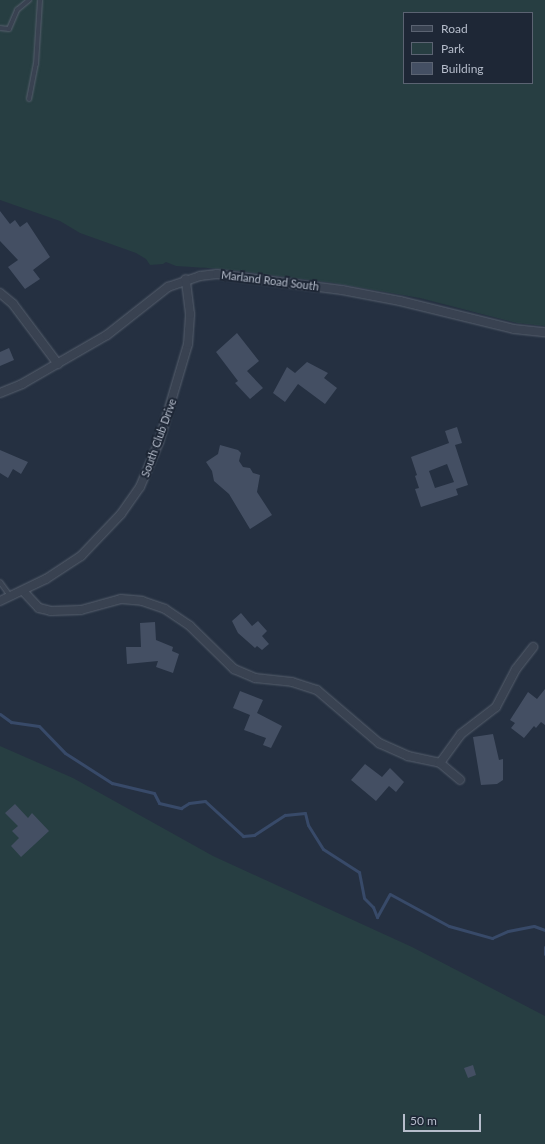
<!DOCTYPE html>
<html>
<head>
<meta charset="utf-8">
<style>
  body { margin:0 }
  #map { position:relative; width:545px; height:1144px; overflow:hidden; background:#253041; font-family:Lato,sans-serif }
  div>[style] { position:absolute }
  .green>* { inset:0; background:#273e42 }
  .stream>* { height:3px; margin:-1.5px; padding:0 1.5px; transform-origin:1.5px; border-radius:1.5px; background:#384a69 }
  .building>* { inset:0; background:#444f63 }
  .roads { filter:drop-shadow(0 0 1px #57606e) drop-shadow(0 0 1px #57606e) }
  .service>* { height:4px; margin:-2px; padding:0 2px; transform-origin:2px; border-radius:2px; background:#394251 }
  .minor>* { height:8px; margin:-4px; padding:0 4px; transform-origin:4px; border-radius:4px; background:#394251 }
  span { translate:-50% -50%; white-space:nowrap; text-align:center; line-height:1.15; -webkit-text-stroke:4px #1e2736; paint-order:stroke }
  .street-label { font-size:11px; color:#b6bdcb }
  .legend { position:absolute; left:403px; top:12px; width:130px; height:72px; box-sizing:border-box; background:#1e2736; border:1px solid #5b6372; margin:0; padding:5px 7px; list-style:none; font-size:12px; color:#b6bdcb }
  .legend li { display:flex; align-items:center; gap:8px; height:20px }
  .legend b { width:20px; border:1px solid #5b6372 }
  .scale { position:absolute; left:403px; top:1114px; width:78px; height:18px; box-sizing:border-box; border:2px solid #b6bdcb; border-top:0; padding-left:5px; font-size:12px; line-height:14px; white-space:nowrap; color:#b6bdcb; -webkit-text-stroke:3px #1e2736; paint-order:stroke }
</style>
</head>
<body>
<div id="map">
  <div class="green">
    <div style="clip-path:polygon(evenodd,0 0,545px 0,545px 326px,517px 323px,420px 298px,334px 283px,223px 269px,176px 266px,166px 262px,163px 264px,150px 265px,146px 259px,136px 253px,80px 233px,60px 221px,0 200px,0 0,404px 13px,532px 13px,532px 83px,404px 83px,404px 13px)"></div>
    <div style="clip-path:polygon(0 746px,73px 778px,213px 856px,412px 947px,545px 1016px,545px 1144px,0 1144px)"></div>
  </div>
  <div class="stream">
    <div style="left:0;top:714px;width:14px;rotate:36deg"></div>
    <div style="left:11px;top:722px;width:28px;rotate:8deg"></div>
    <div style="left:39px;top:726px;width:37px;rotate:46deg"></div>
    <div style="left:65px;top:753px;width:56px;rotate:32.6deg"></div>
    <div style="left:112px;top:783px;width:43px;rotate:13.4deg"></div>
    <div style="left:154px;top:793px;width:11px;rotate:63deg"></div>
    <div style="left:159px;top:803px;width:23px;rotate:13deg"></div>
    <div style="left:181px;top:808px;width:9px;rotate:-32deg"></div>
    <div style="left:189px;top:803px;width:16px;rotate:-7deg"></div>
    <div style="left:205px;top:801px;width:52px;rotate:42.6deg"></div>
    <div style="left:243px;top:836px;width:11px;rotate:-5deg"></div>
    <div style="left:254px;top:835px;width:37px;rotate:-33deg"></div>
    <div style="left:285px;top:815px;width:20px;rotate:-6deg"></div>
    <div style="left:305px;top:813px;width:12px;rotate:76deg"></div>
    <div style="left:308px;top:825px;width:28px;rotate:58deg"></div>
    <div style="left:323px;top:849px;width:43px;rotate:32.6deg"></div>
    <div style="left:359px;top:872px;width:26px;rotate:79deg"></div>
    <div style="left:364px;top:898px;width:13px;rotate:45deg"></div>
    <div style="left:373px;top:907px;width:11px;rotate:68deg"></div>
    <div style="left:377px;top:917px;width:26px;rotate:-61deg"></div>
    <div style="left:390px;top:894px;width:67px;rotate:28.5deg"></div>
    <div style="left:449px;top:926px;width:45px;rotate:15.6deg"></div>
    <div style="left:492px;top:938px;width:17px;rotate:-24deg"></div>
    <div style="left:508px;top:931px;width:26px;rotate:-11deg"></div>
    <div style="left:534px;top:926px;width:12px;rotate:20deg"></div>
    <div style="left:545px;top:947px;width:7px;rotate:90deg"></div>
  </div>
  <div class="building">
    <div style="clip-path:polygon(0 211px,10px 224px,15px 220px,20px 227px,27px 222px,50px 257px,33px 270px,40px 279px,25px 289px,8px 267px,18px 260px,0 241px)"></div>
    <div style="clip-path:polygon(237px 333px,259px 361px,247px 371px,263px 388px,250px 399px,235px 383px,238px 381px,216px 352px)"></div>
    <div style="clip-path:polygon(9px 348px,14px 360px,0 366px,0 352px)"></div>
    <div style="clip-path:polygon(307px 362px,328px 373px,324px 378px,337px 388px,325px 404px,298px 384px,285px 402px,273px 393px,287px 367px,295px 373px)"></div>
    <div style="clip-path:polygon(evenodd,457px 427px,462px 443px,455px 445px,468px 485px,456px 489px,458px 495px,421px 507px,415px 489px,419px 488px,415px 476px,417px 475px,411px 457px,449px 443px,445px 431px,457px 427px,447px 464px,454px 482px,435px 488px,429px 471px,447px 464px)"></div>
    <div style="clip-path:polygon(220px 445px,238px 450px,241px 453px,239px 461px,243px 467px,250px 468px,253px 473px,260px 475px,257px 492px,272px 515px,250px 529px,229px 494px,214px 481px,212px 471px,206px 462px,218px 454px)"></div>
    <div style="clip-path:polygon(0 450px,28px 462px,21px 474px,13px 469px,8px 478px,0 473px)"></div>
    <div style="clip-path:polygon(241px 613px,252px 626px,258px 621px,267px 631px,262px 636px,269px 644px,262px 650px,257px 646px,255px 648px,238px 633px,232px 621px)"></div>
    <div style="clip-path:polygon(155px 622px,156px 640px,173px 647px,172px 651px,179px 654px,173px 673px,156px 667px,158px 661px,127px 664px,126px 647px,141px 647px,140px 623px)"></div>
    <div style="clip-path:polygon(545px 689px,545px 725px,541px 722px,536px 728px,534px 726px,524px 738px,511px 728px,515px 723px,510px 720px,528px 692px,537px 699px)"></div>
    <div style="clip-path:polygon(240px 691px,263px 700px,257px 713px,282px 726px,271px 748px,263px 745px,266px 738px,244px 730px,250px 715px,233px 708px)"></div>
    <div style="clip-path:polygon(493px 734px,499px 760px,503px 759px,503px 780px,497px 784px,481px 785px,473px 737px)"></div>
    <div style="clip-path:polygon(365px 764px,382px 777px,390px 768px,404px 782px,396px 792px,389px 786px,376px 801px,351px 780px)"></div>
    <div style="clip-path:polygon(15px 804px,28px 818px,32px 813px,49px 831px,21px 857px,11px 846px,19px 838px,12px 831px,18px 826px,5px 813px)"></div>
    <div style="clip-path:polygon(473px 1065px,476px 1075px,468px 1078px,464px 1068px)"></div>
  </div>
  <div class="roads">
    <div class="service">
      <div style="left:0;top:28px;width:9px;rotate:6deg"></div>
      <div style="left:9px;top:29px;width:21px;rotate:-67deg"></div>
      <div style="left:17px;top:10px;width:16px;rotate:-40deg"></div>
      <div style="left:29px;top:99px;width:36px;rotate:-79deg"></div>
      <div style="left:36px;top:64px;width:64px;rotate:-86.4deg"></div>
      <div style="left:0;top:582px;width:17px;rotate:54deg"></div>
    </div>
    <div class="minor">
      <div style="left:0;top:293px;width:17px;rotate:40deg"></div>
      <div style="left:13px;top:304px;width:75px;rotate:53.1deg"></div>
      <div style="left:0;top:393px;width:24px;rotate:-22deg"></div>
      <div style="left:22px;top:384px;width:98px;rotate:-30deg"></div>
      <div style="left:107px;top:335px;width:78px;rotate:-38.2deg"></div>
      <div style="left:168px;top:287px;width:34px;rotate:-19deg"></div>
      <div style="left:200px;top:276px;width:17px;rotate:-7deg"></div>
      <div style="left:217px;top:274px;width:126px;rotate:7.3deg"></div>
      <div style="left:342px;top:290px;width:59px;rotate:10.7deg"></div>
      <div style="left:400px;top:301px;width:117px;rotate:13.8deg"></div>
      <div style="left:514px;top:329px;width:31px;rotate:6deg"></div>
      <div style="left:23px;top:591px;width:23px;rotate:47deg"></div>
      <div style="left:39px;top:608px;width:12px;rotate:14deg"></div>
      <div style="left:51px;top:611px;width:30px;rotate:-2deg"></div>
      <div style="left:81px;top:610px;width:41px;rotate:-15.4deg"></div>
      <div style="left:121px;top:599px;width:21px;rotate:5deg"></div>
      <div style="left:142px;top:601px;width:24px;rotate:19deg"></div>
      <div style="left:165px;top:609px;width:30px;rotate:34deg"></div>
      <div style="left:190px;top:626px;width:62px;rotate:44.3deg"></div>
      <div style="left:234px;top:669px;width:23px;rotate:23deg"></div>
      <div style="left:255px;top:678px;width:37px;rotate:6deg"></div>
      <div style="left:292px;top:682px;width:26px;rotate:18deg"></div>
      <div style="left:317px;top:690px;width:82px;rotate:40.5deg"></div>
      <div style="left:379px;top:743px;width:32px;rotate:24deg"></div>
      <div style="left:408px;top:756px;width:33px;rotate:12deg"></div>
      <div style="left:440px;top:763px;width:26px;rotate:40deg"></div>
      <div style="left:0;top:601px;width:51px;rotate:-25.6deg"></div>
      <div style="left:46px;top:579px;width:42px;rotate:-33.3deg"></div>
      <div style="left:81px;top:556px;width:58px;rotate:-46.4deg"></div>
      <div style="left:121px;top:514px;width:33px;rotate:-55deg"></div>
      <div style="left:140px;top:487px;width:49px;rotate:-67.1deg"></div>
      <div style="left:159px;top:442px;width:102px;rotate:-73.5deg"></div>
      <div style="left:188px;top:344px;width:30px;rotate:-86deg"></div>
      <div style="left:190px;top:314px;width:35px;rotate:-97deg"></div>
      <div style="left:440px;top:763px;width:36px;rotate:-54deg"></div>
      <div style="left:461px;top:734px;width:44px;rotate:-37.6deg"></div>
      <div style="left:496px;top:707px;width:43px;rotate:-62.2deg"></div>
      <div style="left:516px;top:669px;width:28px;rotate:-52deg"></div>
    </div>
  </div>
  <div class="street-label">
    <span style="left:270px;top:281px;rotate:7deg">Marland Road South</span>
    <span style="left:159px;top:438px;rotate:-70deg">South Club Drive</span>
  </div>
  <ul class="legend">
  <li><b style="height:5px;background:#394251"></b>Road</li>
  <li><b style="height:11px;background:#273e42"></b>Park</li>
  <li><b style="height:11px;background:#444f63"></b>Building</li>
  </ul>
  <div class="scale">50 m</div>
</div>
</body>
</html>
